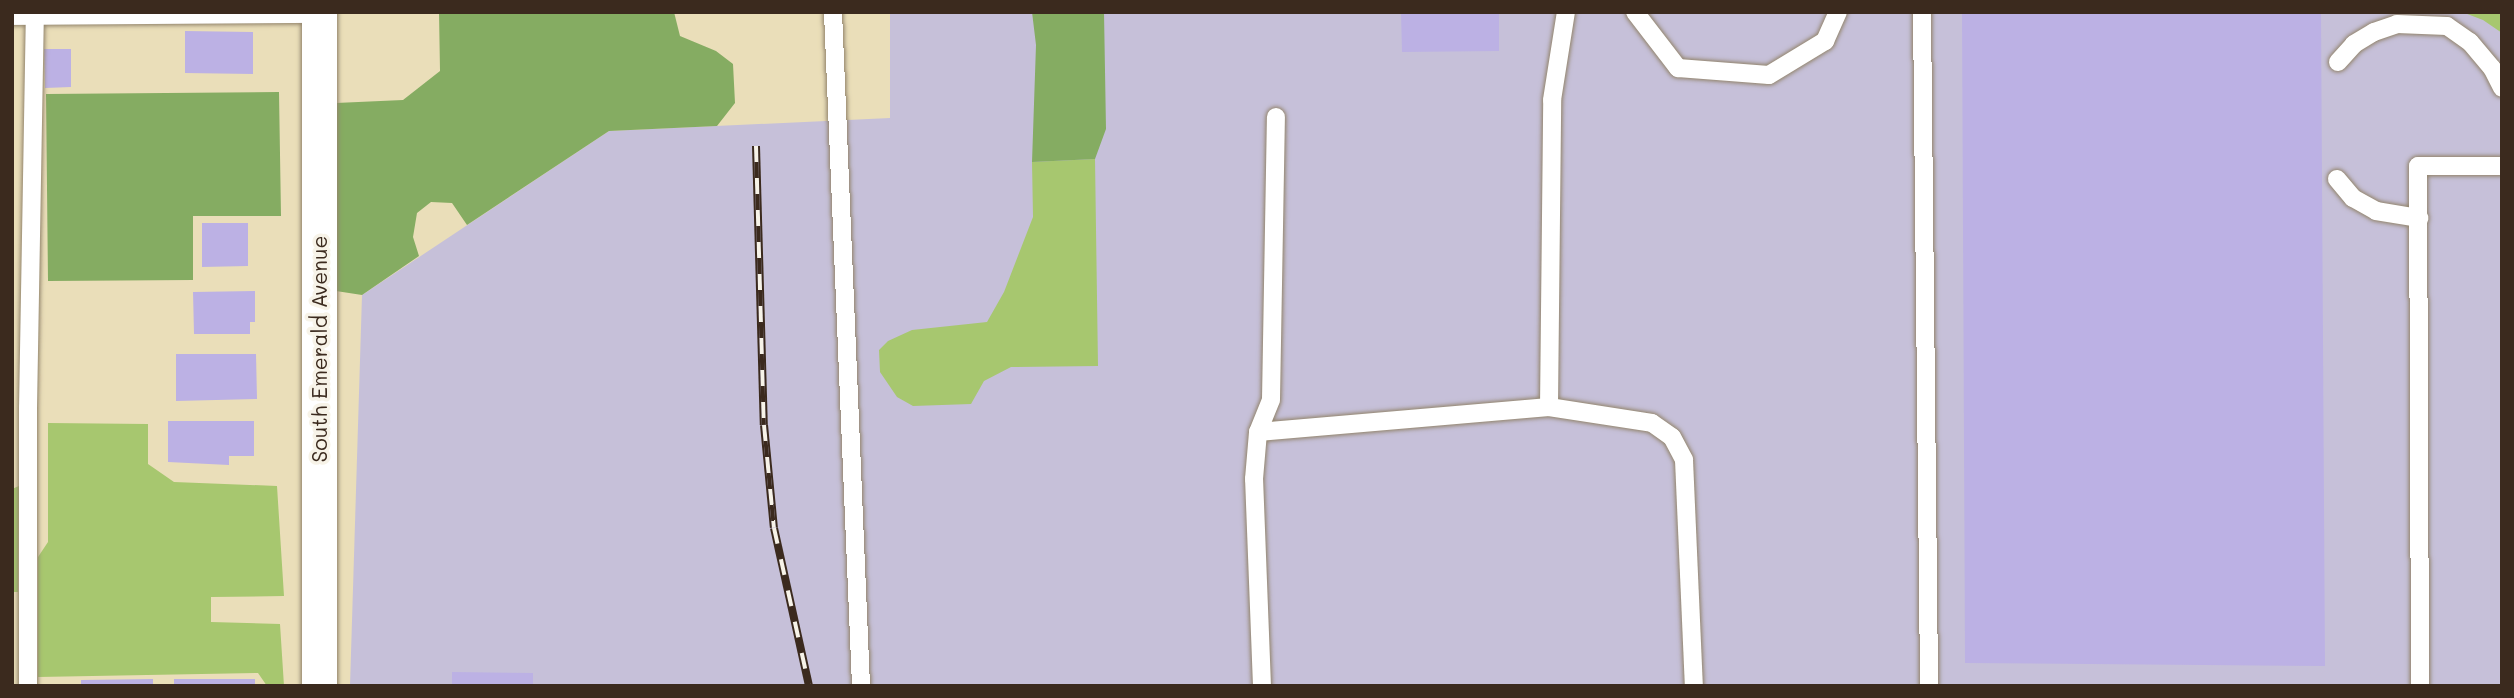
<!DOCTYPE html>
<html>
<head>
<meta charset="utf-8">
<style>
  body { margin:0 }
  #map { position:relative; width:2514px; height:698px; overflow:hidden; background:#eadeb9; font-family:Mali,sans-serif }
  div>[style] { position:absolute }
  .industrial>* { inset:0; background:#c6c0d9 }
  .green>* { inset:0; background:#a7c76f }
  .forest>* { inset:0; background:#85ac62 }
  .building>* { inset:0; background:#bcb1e4 }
  .roads { filter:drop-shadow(0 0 2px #92846c) drop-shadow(0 0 2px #92846c) }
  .service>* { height:18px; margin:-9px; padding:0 9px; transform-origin:9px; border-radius:9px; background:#fff }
  .minor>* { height:35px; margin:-17.5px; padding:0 17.5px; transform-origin:17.5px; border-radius:17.5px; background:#fff }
  .rail>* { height:8px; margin-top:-4px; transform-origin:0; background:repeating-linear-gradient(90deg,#f7f3e8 0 16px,#3b2a1e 0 32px); box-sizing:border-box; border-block:2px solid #3b2a1e }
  span { translate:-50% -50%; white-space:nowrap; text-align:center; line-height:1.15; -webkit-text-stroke:7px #f7f3e8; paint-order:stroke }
  .street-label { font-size:21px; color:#3b2a1e }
  .frame { position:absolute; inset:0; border:14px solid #3b2a1e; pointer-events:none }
</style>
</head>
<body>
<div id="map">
  <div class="industrial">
    <div style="clip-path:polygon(890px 12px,2502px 12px,2502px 686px,350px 686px,362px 295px,609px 131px,890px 118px)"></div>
  </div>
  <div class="green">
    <div style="clip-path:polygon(2462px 12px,2502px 12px,2502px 33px,2483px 20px)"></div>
    <div style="clip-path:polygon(1095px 159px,1098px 366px,1011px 367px,984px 381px,971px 404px,913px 406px,897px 397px,880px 372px,879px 350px,888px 341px,912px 330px,987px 322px,1004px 292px,1033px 217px,1032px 162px)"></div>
    <div style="clip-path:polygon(48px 423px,148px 424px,148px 464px,174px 482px,277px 486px,284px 596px,211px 597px,211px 622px,280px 624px,284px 686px,267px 686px,258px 673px,38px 677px,38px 557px,48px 542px)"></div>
    <div style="clip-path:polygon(19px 486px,18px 592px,12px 592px,12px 489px)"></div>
  </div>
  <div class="forest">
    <div style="clip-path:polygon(439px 12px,674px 12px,680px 36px,716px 51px,733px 64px,735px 103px,717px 126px,609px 131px,467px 225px,452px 203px,431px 202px,417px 213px,413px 237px,419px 256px,362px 295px,336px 291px,336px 103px,403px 100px,440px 71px)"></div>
    <div style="clip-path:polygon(1032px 12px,1104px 12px,1106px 129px,1095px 159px,1032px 162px,1036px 45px)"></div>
    <div style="clip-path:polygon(279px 92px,281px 216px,193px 216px,193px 280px,48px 281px,46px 94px)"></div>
  </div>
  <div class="building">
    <div style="clip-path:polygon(1499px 12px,1499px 51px,1402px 52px,1401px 13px)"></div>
    <div style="clip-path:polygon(1962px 12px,2321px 12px,2325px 666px,1965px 663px)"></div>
    <div style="clip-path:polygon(185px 31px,253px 32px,253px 74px,185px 73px)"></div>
    <div style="clip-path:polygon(44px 49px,71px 49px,71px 87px,45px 88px)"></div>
    <div style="clip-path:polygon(202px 223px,248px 223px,248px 266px,202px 267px)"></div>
    <div style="clip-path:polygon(255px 291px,255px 322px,250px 322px,250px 334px,194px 334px,193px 292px)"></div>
    <div style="clip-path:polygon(176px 354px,256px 354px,257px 399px,176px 401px)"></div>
    <div style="clip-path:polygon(168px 421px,254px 421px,254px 456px,229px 456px,229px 465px,168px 462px)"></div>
    <div style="clip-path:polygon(452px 672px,533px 673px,533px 686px,452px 686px)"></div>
    <div style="clip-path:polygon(153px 679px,153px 686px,81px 686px,81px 680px)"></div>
    <div style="clip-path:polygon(174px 679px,255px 679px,255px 686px,174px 686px)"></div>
  </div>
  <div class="roads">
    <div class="service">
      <div style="left:833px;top:12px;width:675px;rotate:87.62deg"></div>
      <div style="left:1635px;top:12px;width:71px;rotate:52.5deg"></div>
      <div style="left:1678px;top:68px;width:91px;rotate:4.4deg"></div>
      <div style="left:1769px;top:75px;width:66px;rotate:-31.3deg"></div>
      <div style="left:1825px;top:41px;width:32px;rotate:-66deg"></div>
      <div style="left:1922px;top:12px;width:674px;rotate:89.4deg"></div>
      <div style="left:12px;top:16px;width:307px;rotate:-0.4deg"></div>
      <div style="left:2338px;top:62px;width:24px;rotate:-48deg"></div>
      <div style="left:2354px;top:44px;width:23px;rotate:-31deg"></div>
      <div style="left:2374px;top:32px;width:24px;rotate:-19deg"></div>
      <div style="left:2397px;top:24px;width:50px;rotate:2.3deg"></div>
      <div style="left:2447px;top:26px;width:28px;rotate:35deg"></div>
      <div style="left:2470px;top:42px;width:34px;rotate:50deg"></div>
      <div style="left:2492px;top:68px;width:22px;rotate:63deg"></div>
      <div style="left:2337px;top:179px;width:25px;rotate:50deg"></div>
      <div style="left:2353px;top:198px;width:26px;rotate:29deg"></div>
      <div style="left:2376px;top:211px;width:44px;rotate:9.2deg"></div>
      <div style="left:1549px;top:407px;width:307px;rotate:-89.4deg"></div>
      <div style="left:1552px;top:100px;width:89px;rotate:-81deg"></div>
      <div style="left:1258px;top:432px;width:35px;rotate:-68deg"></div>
      <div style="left:1271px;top:399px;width:282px;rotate:-89deg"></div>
      <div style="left:28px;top:686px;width:278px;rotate:-90deg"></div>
      <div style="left:28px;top:408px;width:392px;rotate:-89deg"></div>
      <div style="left:1262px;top:686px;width:207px;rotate:-92.2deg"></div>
      <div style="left:1254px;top:479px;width:47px;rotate:-85.1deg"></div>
      <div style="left:1258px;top:432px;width:292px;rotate:-4.9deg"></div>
      <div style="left:1549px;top:407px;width:104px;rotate:8.8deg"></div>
      <div style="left:1652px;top:423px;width:24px;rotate:35deg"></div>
      <div style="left:1672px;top:437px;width:26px;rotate:62deg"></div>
      <div style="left:1684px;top:460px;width:226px;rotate:87.5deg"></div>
      <div style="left:2420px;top:686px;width:520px;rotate:-90.22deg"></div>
      <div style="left:2418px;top:166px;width:84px"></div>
    </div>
    <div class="minor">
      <div style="left:319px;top:686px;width:674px;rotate:-90deg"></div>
    </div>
  </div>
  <div class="rail">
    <div style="left:756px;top:146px;width:279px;rotate:88.4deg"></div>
    <div style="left:764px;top:425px;width:103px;rotate:84.5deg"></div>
    <div style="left:774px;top:528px;width:162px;rotate:77.5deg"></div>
  </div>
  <div class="street-label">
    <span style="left:319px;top:349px;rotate:-90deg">South Emerald Avenue</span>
  </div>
  <div class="frame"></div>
</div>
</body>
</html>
